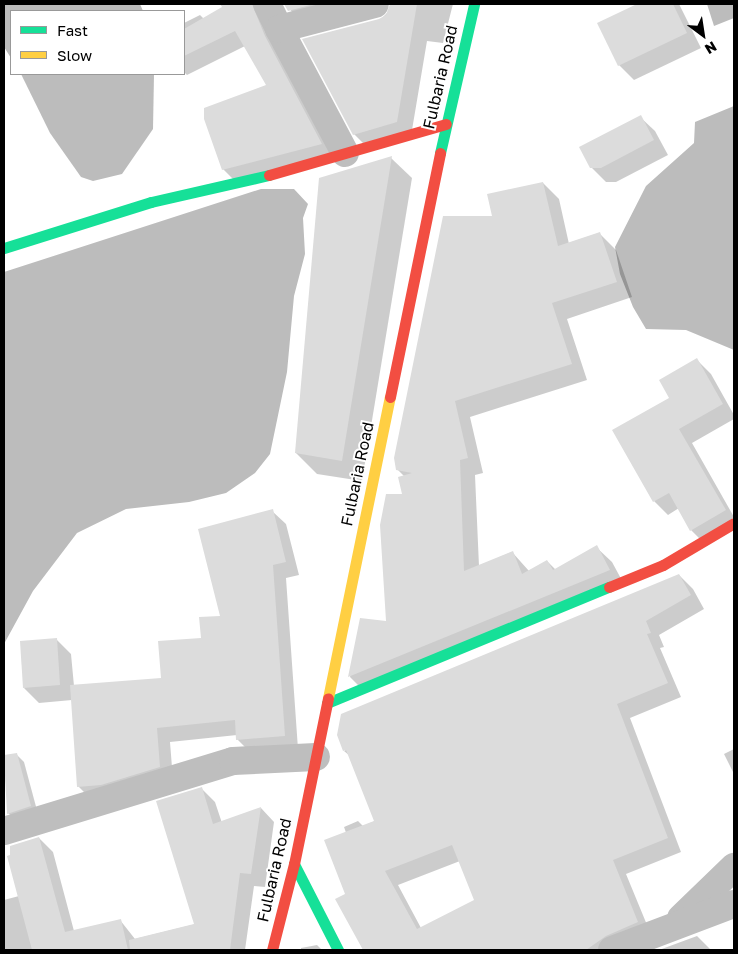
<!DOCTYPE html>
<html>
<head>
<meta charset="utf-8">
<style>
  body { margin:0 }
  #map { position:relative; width:738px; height:954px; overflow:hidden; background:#fff; font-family:"Golos Text",sans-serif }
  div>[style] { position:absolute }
  .water>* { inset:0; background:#bcbcbc }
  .shadow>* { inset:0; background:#0003 }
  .building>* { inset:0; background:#dcdcdc }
  .street>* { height:28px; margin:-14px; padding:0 14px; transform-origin:14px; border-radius:14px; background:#bebebe }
  .fast>* { height:11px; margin:-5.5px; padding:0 5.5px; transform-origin:5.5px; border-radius:5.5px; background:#16e098 }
  .slow>* { height:11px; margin:-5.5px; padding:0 5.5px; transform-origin:5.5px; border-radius:5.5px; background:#ffcf43 }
  .jam>* { height:11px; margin:-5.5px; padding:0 5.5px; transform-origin:5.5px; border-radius:5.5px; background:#f24e42 }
  span { translate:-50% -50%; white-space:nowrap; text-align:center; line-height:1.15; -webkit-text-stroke:4px #fff; paint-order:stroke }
  .street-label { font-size:16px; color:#000 }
  .frame { position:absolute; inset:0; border:5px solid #000; pointer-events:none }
  .legend { position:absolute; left:10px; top:10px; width:175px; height:65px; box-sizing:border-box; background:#fff; border:1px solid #999; margin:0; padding:6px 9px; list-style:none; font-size:15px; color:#000 }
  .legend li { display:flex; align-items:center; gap:10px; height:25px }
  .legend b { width:25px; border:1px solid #999 }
  .north { position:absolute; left:678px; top:10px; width:50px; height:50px; -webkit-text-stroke:4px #fff; paint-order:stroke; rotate:149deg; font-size:14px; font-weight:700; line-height:20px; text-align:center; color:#000 }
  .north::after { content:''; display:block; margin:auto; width:18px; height:22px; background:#000; clip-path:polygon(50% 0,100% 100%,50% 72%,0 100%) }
</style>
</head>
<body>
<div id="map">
  <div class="water">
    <div style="clip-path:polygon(4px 4px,140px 4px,143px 11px,11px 11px,11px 58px,4px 47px)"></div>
    <div style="clip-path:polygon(707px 4px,734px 4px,734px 18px,714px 26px)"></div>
    <div style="clip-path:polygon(21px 74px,154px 74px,153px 129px,122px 174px,93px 181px,81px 177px,50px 133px)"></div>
    <div style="clip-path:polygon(734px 106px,734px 350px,686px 330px,646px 329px,633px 307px,620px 274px,615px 247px,646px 186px,694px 143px,695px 122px)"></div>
    <div style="clip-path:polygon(261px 189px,294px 189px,308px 204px,303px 218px,305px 254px,294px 296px,287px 372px,270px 454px,255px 473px,226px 493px,189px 502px,126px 509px,77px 533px,33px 591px,4px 644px,4px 272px)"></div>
  </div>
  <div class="shadow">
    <div style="clip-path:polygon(231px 4px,275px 4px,335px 158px,237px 183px,223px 169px,268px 86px,245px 46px,187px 75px,184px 72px,184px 23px,200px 15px,204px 19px)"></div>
    <div style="clip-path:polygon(279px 4px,381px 4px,303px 24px,285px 4px)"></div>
    <div style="clip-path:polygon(390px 4px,453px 4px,443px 43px,427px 41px,411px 136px,368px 148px,354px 134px,380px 20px,392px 8px)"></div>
    <div style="clip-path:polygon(640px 4px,679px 4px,701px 48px,634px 80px,619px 65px,599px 24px)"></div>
    <div style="clip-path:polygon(640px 117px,655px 131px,668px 155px,616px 182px,606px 182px,591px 167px)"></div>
    <div style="clip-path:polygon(391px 158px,412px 178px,362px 481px,317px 474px,296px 453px)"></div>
    <div style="clip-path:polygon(543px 183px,559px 199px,569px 244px,600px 234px,616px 250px,632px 297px,567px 319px,587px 380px,470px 417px,483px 473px,475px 475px,479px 566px,512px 552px,529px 571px,547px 561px,556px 570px,596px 547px,612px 562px,625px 586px,365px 692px,350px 677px,361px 620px,388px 623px,404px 495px,404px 476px,398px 470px,493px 217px)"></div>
    <div style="clip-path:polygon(697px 360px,711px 374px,734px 415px,734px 419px,692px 443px,734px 517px,705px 544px,691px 530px,679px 508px,668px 515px,654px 501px,671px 398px)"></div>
    <div style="clip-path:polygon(272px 511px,286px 524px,299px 575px,286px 578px,298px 749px,251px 753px,237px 739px,237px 735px,170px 742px,173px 780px,92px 800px,78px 786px,72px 700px,39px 703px,24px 688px,56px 639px,71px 654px,74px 686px,162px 680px,222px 617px)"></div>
    <div style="clip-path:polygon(evenodd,679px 575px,693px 589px,704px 609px,659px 635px,664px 647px,660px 648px,681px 697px,630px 718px,681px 852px,626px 874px,652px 937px,622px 950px,388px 950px,344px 827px,358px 821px,363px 826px,375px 821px,350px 756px,344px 751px,679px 575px,460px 861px,475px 901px,421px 928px,398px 885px,460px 861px)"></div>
    <div style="clip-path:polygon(734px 749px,734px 774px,724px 754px)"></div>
    <div style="clip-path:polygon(16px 754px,24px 762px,38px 814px,16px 820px,8px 813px,4px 756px)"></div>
    <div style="clip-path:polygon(201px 788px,215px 802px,222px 823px,261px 808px,274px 822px,265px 887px,254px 886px,245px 950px,4px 950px,4px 900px,19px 896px,39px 838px,53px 852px,74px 931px,120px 920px,135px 939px,196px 924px)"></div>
    <div style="clip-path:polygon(697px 936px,711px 950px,659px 950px)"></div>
    <div style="clip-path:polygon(317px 945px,322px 950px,301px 950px,301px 948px)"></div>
  </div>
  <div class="building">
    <div style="clip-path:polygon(220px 4px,252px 4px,265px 36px,322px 144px,222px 170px,204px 119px,204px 108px,266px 85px,235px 31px,184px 56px,184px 29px,222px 7px)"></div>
    <div style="clip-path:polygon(284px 4px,314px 4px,288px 11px)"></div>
    <div style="clip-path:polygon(390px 4px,417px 4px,397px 122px,353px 135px,302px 39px,379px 19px,386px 15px)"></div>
    <div style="clip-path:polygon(637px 4px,673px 4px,687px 33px,618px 66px,597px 23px)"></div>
    <div style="clip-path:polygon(641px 115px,654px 140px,601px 168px,590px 168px,579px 147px)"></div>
    <div style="clip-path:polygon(392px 156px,342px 461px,295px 453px,319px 178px)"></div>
    <div style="clip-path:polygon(543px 182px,558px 246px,600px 232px,617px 282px,552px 303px,572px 364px,455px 401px,468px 458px,460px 460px,464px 571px,513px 551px,522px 574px,547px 560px,553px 570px,597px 545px,610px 570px,348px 677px,360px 618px,386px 621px,380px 525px,386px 494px,402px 494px,398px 477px,412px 473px,396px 470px,394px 458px,443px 216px,492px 216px,487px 194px)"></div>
    <div style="clip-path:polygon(697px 358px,723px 404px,679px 429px,726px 510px,690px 531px,669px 493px,653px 502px,612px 430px,669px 398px,659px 380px)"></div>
    <div style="clip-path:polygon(273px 509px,286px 562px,273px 565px,285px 736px,236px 740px,235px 720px,157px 728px,160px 767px,101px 785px,77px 787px,70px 685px,161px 678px,158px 641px,201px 638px,199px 617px,220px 616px,198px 529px)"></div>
    <div style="clip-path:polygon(evenodd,679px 574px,691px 595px,646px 621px,651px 633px,647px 634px,668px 683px,617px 704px,668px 838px,613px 860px,638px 922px,606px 936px,586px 950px,363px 950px,335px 899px,345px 894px,324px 840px,374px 821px,346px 750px,343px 751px,337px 735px,341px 714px,679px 574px,452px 845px,474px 900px,417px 929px,385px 871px,452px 845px)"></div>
    <div style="clip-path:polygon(57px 638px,60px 685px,23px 688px,20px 641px)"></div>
    <div style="clip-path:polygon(17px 753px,31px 806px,7px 814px,4px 755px)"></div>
    <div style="clip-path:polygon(202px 787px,213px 824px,261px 807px,251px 874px,240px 873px,230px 950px,130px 950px,129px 940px,194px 924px,156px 801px)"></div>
    <div style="clip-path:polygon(39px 837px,65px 932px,121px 919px,128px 950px,32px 950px,7px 856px,10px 855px,10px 846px)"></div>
  </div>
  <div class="street">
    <div style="left:267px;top:4px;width:28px;rotate:64deg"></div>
    <div style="left:345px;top:153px;width:140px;rotate:-118deg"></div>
    <div style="left:279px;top:29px;width:99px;rotate:-14.6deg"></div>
    <div style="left:4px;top:831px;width:239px;rotate:-17deg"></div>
    <div style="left:233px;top:761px;width:83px;rotate:-2.8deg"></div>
    <div style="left:681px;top:918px;width:74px;rotate:-43.9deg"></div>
    <div style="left:612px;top:950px;width:130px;rotate:-20.7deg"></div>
  </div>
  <div class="fast">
    <div style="left:440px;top:153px;width:153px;rotate:-77.1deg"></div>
    <div style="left:4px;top:248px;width:154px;rotate:-17.4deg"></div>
    <div style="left:151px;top:202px;width:121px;rotate:-12.9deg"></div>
    <div style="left:327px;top:703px;width:305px;rotate:-22.4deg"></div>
    <div style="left:294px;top:864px;width:97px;rotate:62.9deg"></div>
  </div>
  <div class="slow">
    <div style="left:328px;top:698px;width:307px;rotate:-78.4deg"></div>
  </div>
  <div class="jam">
    <div style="left:269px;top:175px;width:184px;rotate:-16.1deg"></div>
    <div style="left:390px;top:397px;width:249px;rotate:-78.4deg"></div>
    <div style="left:609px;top:587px;width:58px;rotate:-22.2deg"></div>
    <div style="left:663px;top:565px;width:82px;rotate:-30.6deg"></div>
    <div style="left:272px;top:950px;width:89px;rotate:-75.7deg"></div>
    <div style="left:294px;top:864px;width:169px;rotate:-78.4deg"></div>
  </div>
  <div class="street-label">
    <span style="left:440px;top:77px;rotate:-77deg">Fulbaria Road</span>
    <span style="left:357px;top:474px;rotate:-78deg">Fulbaria Road</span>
    <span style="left:274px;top:870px;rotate:-77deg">Fulbaria Road</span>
  </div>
  <div class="frame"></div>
  <ul class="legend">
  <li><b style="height:6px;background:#16e098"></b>Fast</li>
  <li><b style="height:6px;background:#ffcf43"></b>Slow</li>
  </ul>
  <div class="north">N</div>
</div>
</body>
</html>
